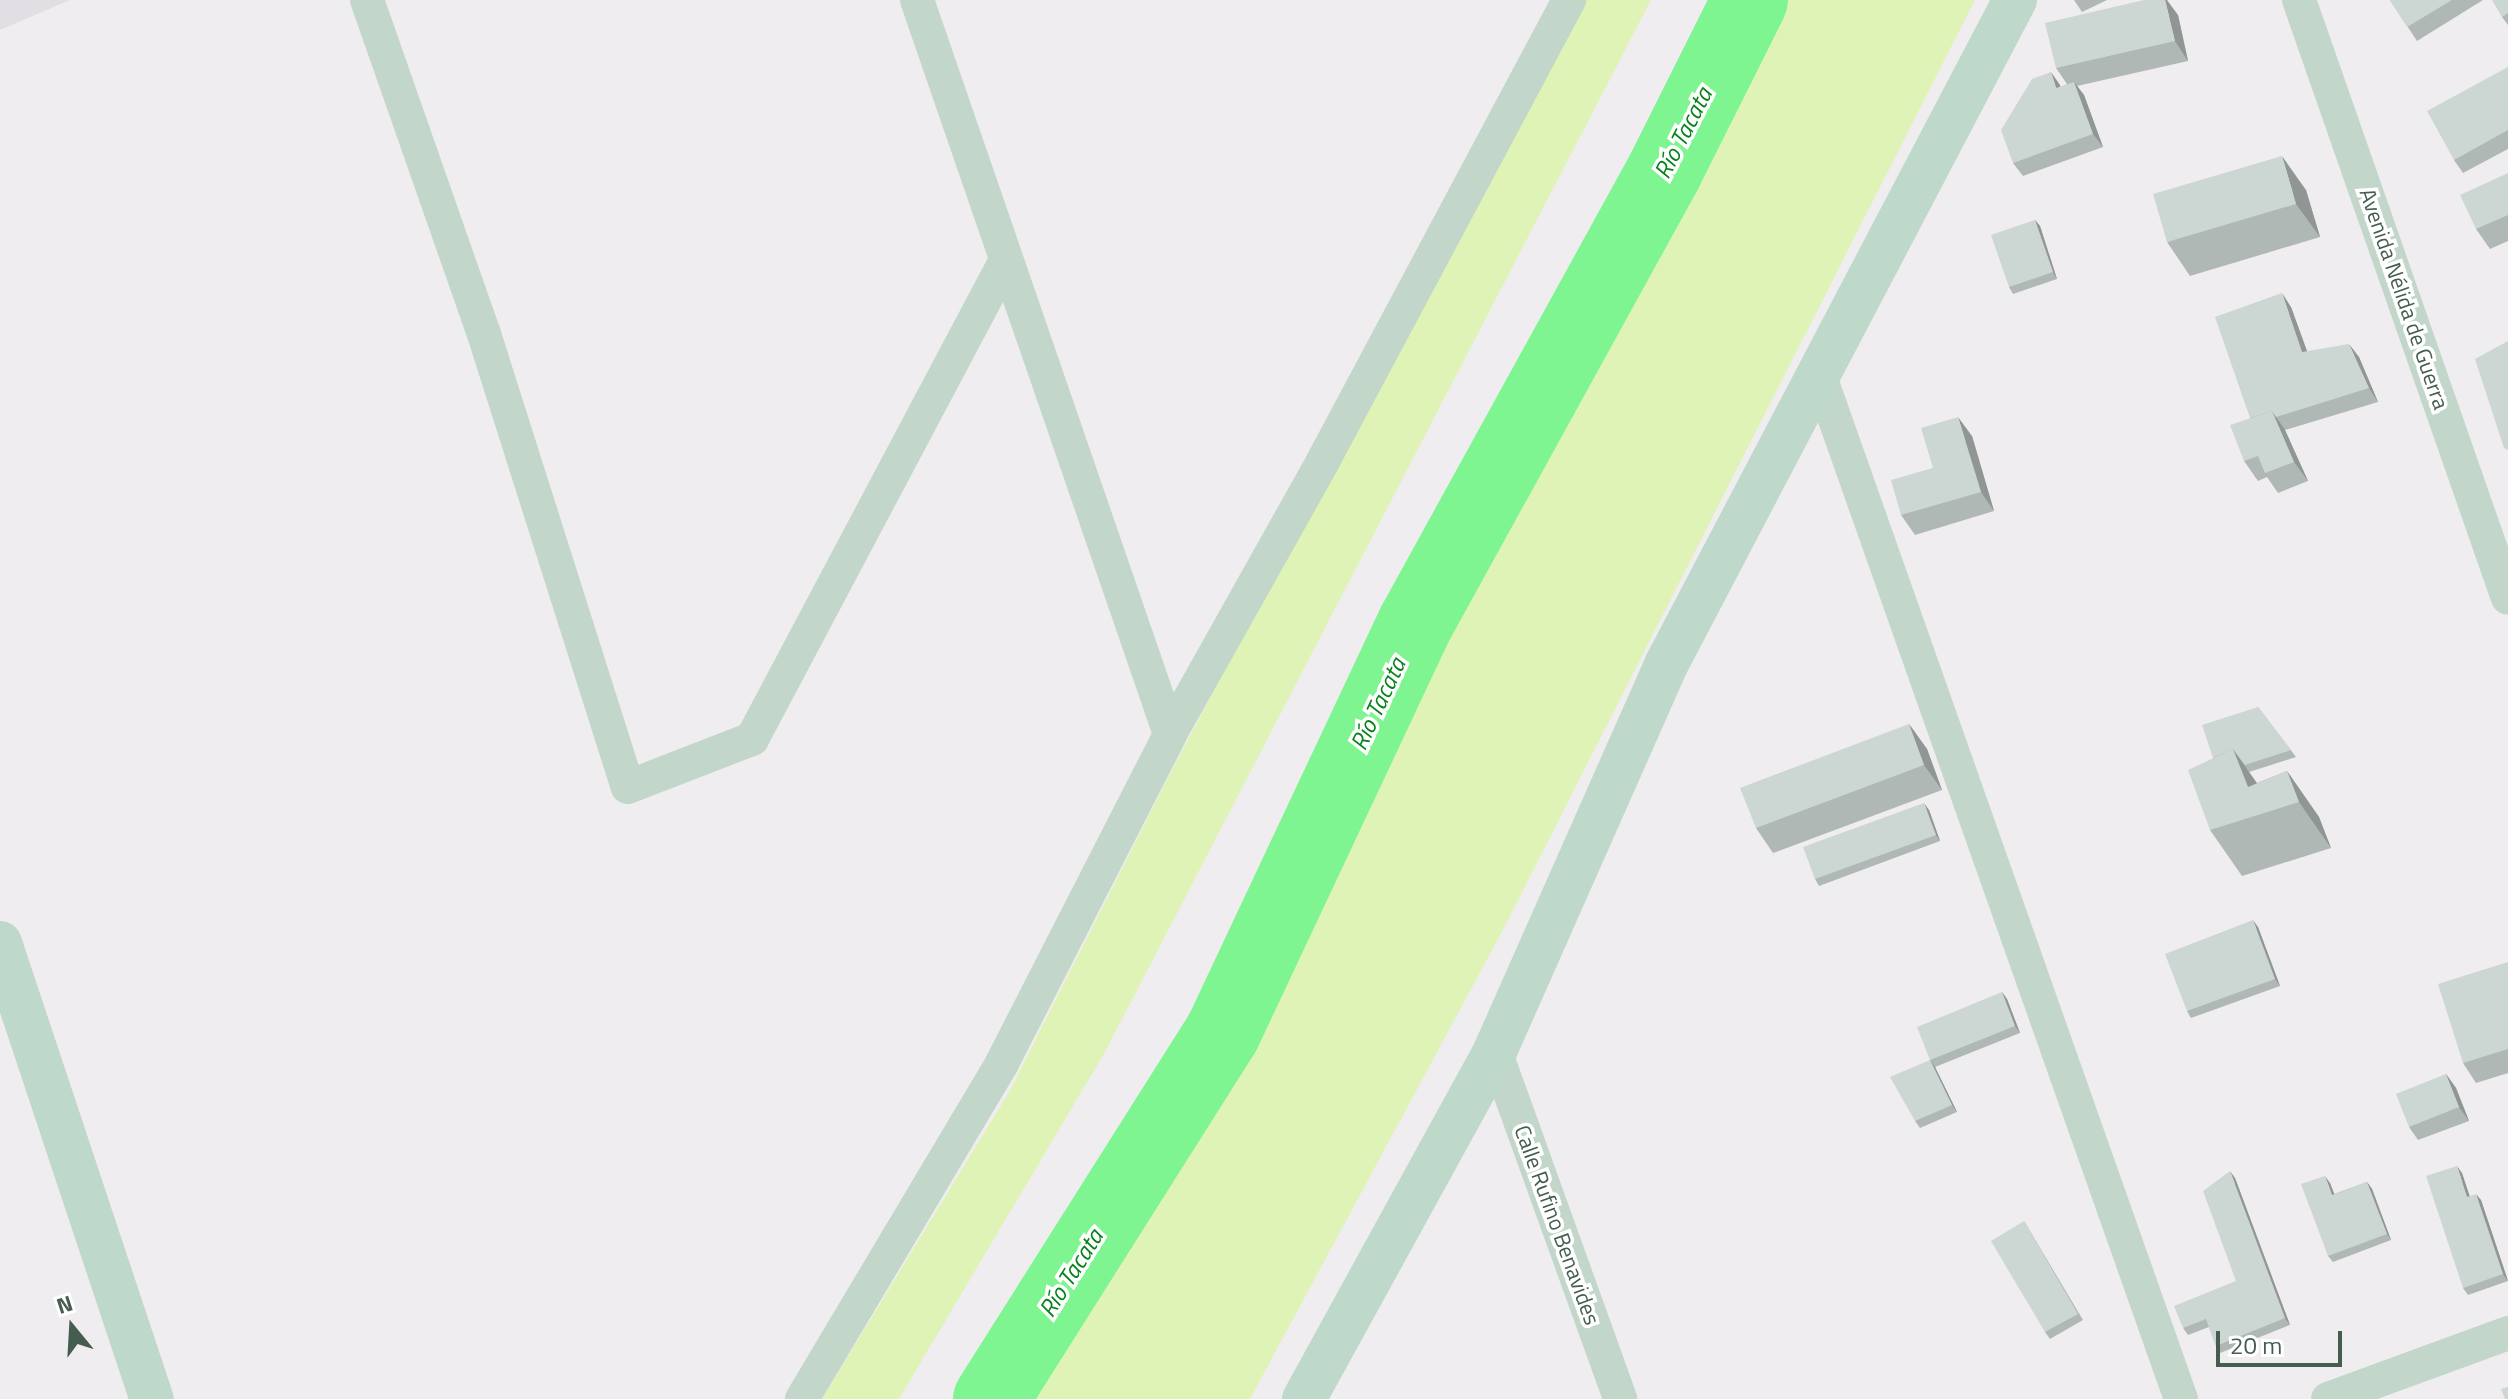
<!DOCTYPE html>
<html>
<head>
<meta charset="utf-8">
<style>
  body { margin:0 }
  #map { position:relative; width:2508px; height:1399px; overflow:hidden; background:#f0edf0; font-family:"Titillium Web",sans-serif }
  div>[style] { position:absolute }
  .education>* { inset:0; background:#e1dfe3 }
  .green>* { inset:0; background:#dff3b6 }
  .river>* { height:76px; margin:-38px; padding:0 38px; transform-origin:38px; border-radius:38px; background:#7ff591 }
  .street>* { height:34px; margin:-17px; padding:0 17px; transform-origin:17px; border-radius:17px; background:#c2d6ca }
  .secondary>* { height:44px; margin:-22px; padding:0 22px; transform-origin:22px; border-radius:22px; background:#bed9ca }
  .wall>* { inset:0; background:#afb8b5 }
  .shaded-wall>* { inset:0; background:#8f9693 }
  .building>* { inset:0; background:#ccd6d2 }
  span { translate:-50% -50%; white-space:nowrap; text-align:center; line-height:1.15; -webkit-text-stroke:7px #fff; paint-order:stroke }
  .street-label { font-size:22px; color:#445d4e }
  .water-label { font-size:24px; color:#058319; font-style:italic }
  .north { position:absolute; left:32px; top:1287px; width:80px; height:80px; -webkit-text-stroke:6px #fff; paint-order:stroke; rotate:342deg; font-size:22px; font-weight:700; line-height:32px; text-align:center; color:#445d4e }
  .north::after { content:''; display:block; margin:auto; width:28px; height:36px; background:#445d4e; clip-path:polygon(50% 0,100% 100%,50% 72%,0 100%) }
  .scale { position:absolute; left:2216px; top:1331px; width:126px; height:36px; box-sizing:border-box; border:4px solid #445d4e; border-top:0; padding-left:10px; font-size:24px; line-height:28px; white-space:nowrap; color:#445d4e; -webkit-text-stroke:6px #fff; paint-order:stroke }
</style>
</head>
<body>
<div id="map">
  <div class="education">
    <div style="clip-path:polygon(0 0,70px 0,0 30px)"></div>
  </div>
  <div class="green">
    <div style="clip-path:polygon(1580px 0,1651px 0,1105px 1052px,899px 1399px,822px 1399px,1009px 1092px,1175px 764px)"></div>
    <div style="clip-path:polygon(1776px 0,1975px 0,1504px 928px,1250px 1399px,1033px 1399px)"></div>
  </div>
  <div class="river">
    <div style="left:991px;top:1399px;width:434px;rotate:-57.7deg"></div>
    <div style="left:1223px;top:1032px;width:451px;rotate:-64.8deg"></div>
    <div style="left:1415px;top:624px;width:516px;rotate:-61.15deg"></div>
    <div style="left:1664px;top:172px;width:192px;rotate:-63.4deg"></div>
  </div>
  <div class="street">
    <div style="left:367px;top:0;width:354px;rotate:70.7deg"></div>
    <div style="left:484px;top:334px;width:475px;rotate:72.4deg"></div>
    <div style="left:628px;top:787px;width:133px;rotate:-21.2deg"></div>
    <div style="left:752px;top:739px;width:542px;rotate:-62.06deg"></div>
    <div style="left:917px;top:0;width:776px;rotate:70.98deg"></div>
    <div style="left:2299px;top:0;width:633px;rotate:70.74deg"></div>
    <div style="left:1819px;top:374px;width:1087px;rotate:70.55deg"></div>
    <div style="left:1495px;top:1051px;width:370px;rotate:70.2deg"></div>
    <div style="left:802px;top:1399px;width:391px;rotate:-59.2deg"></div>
    <div style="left:1002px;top:1063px;width:369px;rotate:-62.9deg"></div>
    <div style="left:1170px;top:734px;width:313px;rotate:-60.7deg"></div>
    <div style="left:1323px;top:461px;width:523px;rotate:-61.91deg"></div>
    <div style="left:2328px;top:1399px;width:192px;rotate:-20.1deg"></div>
  </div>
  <div class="secondary">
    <div style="left:0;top:943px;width:481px;rotate:71.6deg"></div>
    <div style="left:1304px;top:1399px;width:397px;rotate:-61.2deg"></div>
    <div style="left:1495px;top:1051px;width:424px;rotate:-66.1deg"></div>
    <div style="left:1667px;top:663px;width:749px;rotate:-62.31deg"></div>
  </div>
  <div class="wall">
    <div style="clip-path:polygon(2074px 0,2107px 0,2082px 12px)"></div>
    <div style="clip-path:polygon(2390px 0,2483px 0,2417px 41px)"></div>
    <div style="clip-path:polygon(2508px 0,2508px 25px,2502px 17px)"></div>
    <div style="clip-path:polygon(2178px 15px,2188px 61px,2077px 86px,2084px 95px,2103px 147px,2023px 176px,2013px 163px,2061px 87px,2067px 84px,2056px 68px)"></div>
    <div style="clip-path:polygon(2508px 67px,2508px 149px,2463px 173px,2454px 160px)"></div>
    <div style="clip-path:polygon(2508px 173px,2508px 241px,2490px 249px,2476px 229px)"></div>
    <div style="clip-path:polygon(2306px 190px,2320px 237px,2190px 276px,2167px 242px)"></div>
    <div style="clip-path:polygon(2035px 220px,2040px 226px,2057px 279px,2013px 294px,2009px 287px)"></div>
    <div style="clip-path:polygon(2291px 307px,2307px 351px,2359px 357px,2378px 402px,2285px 430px,2308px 481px,2278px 493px,2267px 477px,2258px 481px,2244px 461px,2250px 418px)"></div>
    <div style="clip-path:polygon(1972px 436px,1994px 511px,1915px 535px,1901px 515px,1933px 468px)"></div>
    <div style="clip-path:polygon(2258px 707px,2296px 757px,2249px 772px,2257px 783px,2287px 771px,2319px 817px,2331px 848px,2242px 876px,2210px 830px,2213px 758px)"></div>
    <div style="clip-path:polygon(1909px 724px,1927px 749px,1942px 790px,1773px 853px,1756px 828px)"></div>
    <div style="clip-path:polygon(1929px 810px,1940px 841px,1819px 886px,1815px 879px)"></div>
    <div style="clip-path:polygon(2258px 927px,2280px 986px,2191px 1018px,2187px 1011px)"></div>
    <div style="clip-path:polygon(2508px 962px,2508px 1073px,2476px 1083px,2463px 1063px)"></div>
    <div style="clip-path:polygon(2002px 992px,2007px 999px,2020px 1033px,1935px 1067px,1957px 1112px,1920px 1128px,1915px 1121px,1930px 1060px)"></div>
    <div style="clip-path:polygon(2446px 1074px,2456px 1088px,2469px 1121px,2418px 1140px,2409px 1127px)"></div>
    <div style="clip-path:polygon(2462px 1173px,2469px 1196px,2481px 1200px,2508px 1281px,2468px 1295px,2463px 1288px)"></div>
    <div style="clip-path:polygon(2235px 1178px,2290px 1325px,2220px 1353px,2216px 1346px,2209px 1327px,2188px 1335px,2183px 1328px,2236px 1281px)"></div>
    <div style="clip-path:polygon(2367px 1182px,2372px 1189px,2391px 1240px,2333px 1262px,2328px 1256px,2330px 1183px,2334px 1194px)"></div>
    <div style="clip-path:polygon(2024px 1221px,2083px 1320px,2050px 1339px,2045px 1332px)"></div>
  </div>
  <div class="shaded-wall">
    <div style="clip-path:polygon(2165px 0,2167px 0,2178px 15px,2188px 61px,2175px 41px)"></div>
    <div style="clip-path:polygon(2051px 72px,2060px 85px,2065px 102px,2056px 88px)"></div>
    <div style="clip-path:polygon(2074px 82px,2084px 95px,2103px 147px,2093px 134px)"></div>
    <div style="clip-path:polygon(2282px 156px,2306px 190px,2320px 237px,2296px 204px)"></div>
    <div style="clip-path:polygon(2035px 220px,2040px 226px,2057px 279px,2053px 272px)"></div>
    <div style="clip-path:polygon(2282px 293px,2291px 307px,2312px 365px,2302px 352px)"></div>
    <div style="clip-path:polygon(2349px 344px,2359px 357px,2378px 402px,2369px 388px)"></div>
    <div style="clip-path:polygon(2272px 411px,2285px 430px,2308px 481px,2294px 462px)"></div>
    <div style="clip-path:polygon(1958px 417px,1972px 436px,1994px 511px,1981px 492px)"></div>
    <div style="clip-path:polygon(1909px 724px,1927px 749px,1942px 790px,1924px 765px)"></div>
    <div style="clip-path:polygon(2233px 749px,2265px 795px,2248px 787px)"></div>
    <div style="clip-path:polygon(2287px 771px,2319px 817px,2331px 848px,2299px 802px)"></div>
    <div style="clip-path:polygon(1924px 803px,1929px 810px,1940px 841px,1936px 835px)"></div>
    <div style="clip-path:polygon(2253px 920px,2258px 927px,2280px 986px,2275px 979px)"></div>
    <div style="clip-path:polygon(2002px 992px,2007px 999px,2020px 1033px,2015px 1026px)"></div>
    <div style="clip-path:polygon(1930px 1060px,1935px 1067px,1957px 1112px,1952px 1105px)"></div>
    <div style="clip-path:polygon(2446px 1074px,2456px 1088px,2469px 1121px,2459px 1107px)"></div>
    <div style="clip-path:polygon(2457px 1166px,2462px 1173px,2472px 1203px,2467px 1197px)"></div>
    <div style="clip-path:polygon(2230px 1171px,2235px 1178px,2290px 1325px,2285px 1318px)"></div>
    <div style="clip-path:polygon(2325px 1176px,2330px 1183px,2337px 1201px,2332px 1195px)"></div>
    <div style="clip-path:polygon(2367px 1182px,2372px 1189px,2391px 1240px,2387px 1234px)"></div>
    <div style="clip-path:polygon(2476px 1194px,2481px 1200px,2508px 1281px,2503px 1274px)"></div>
  </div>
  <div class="building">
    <div style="clip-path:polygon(2144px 0,2165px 0,2175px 41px,2056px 68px,2045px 23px)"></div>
    <div style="clip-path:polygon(2390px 0,2452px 0,2407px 27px)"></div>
    <div style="clip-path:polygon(2492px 0,2508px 0,2508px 13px,2502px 17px)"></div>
    <div style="clip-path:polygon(2508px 67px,2508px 130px,2454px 160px,2427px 111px)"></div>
    <div style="clip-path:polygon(2051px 72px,2056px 88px,2074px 82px,2093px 134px,2013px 163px,2001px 130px,2032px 79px)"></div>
    <div style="clip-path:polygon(2282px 156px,2296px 204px,2167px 242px,2153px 194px)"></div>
    <div style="clip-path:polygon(2508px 173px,2508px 215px,2476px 229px,2460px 195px)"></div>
    <div style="clip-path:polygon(2035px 220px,2053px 272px,2009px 287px,1991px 235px)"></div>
    <div style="clip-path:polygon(2282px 293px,2302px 352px,2349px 344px,2369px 388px,2276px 417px,2272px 411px,2250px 418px,2215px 317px)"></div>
    <div style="clip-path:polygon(2508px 341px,2508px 450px,2504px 448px,2475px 359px)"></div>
    <div style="clip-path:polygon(2272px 411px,2294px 462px,2265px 473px,2258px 456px,2244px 461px,2230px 425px)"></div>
    <div style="clip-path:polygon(1958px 417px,1981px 492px,1901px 515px,1891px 480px,1933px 468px,1921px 428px)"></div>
    <div style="clip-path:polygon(2258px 707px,2291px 750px,2245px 765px,2233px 749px,2213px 758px,2202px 725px)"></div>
    <div style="clip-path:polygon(1909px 724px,1924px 765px,1756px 828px,1740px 788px)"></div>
    <div style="clip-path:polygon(2233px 749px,2248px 787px,2287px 771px,2299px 802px,2210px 830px,2188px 770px)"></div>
    <div style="clip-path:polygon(1924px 803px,1936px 835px,1815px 879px,1803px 847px)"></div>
    <div style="clip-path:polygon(2253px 920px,2275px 979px,2187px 1011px,2165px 954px)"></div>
    <div style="clip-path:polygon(2508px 962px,2508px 1049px,2463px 1063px,2438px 984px)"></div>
    <div style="clip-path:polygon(2002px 992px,2015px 1026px,1930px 1060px,1917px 1027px)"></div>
    <div style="clip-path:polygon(1930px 1060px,1952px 1105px,1915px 1121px,1890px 1077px)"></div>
    <div style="clip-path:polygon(2446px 1074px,2459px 1107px,2409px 1127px,2396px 1094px)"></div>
    <div style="clip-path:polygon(2457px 1166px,2467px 1197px,2476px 1194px,2503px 1274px,2463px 1288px,2426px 1176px)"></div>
    <div style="clip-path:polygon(2230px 1171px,2285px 1318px,2216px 1346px,2206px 1319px,2183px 1328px,2174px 1306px,2236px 1281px,2203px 1191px)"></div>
    <div style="clip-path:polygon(2325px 1176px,2332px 1195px,2367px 1182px,2387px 1234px,2328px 1256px,2301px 1184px)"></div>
    <div style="clip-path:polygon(2024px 1221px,2078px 1314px,2045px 1332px,1991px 1241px)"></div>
    <div style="clip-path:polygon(2508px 1387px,2508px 1399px,2505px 1399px,2501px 1389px)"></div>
  </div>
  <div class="street-label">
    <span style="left:2404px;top:299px;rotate:71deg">Avenida Nélida de Guerra</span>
    <span style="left:1557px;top:1225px;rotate:70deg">Calle Rufino Benavides</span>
  </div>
  <div class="water-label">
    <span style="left:1683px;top:133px;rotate:-63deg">Río Tacata</span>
    <span style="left:1378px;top:704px;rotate:-65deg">Río Tacata</span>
    <span style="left:1071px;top:1273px;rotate:-58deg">Río Tacata</span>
  </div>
  <div class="north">N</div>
  <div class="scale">20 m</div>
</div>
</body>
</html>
